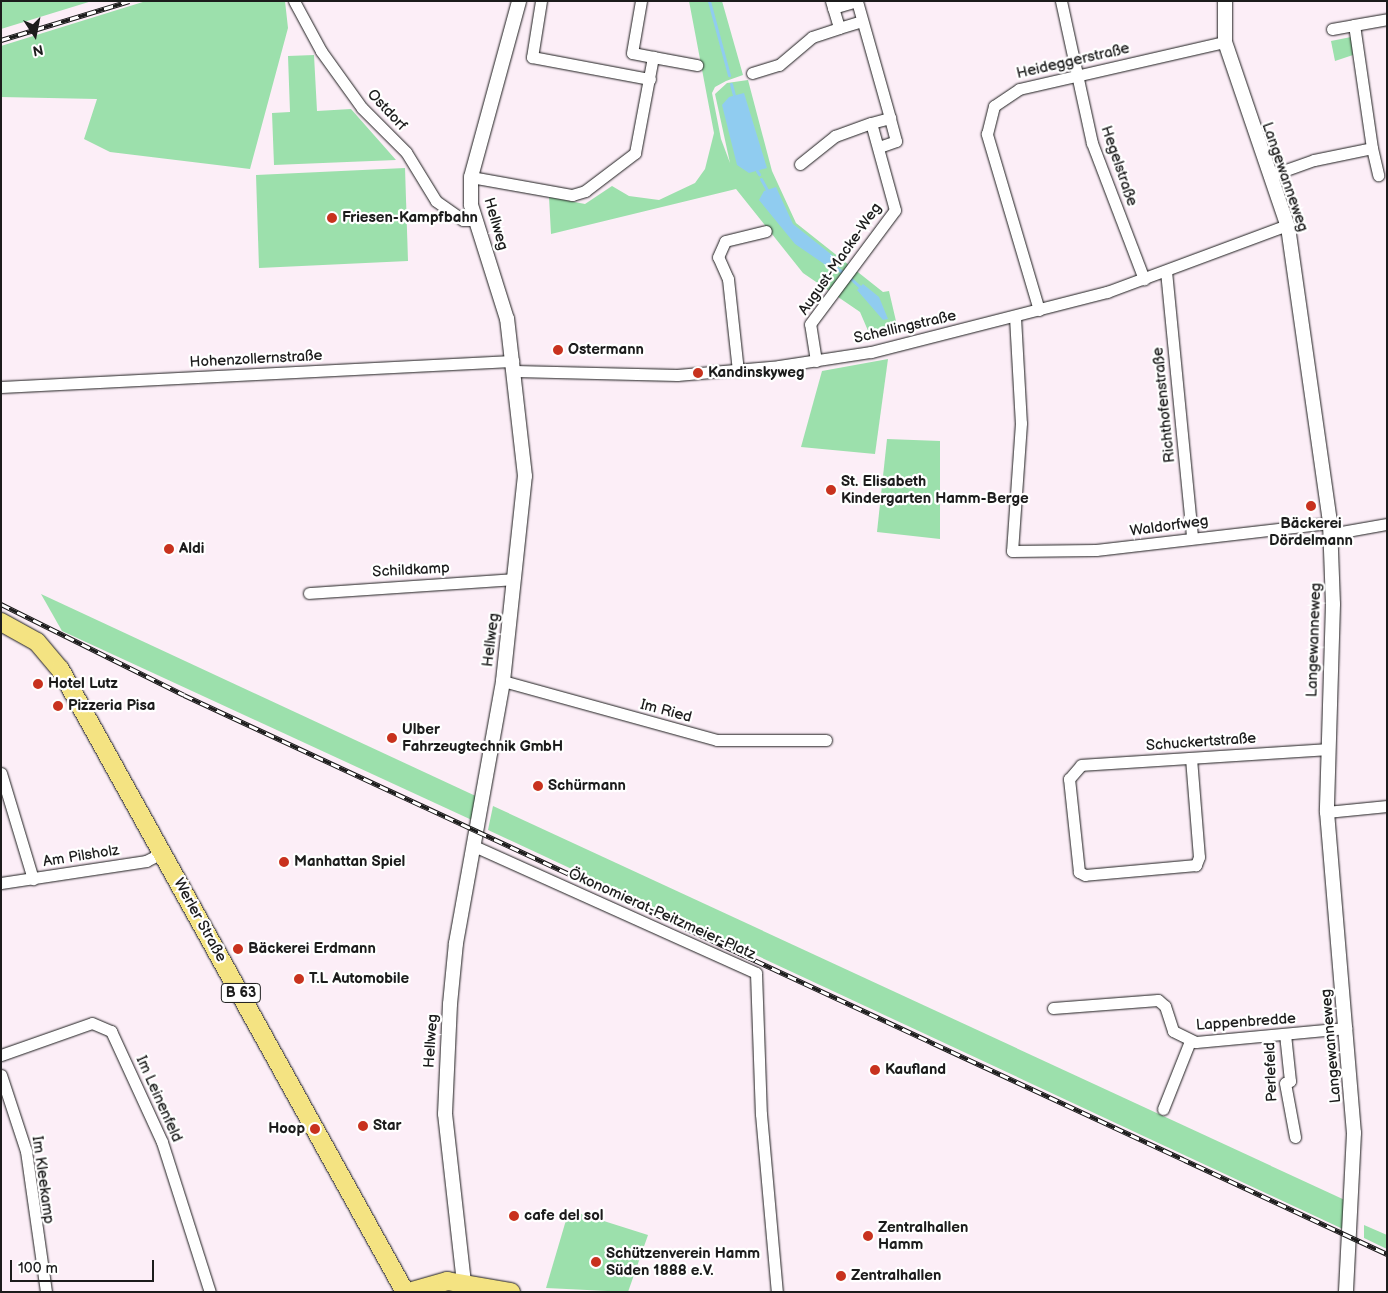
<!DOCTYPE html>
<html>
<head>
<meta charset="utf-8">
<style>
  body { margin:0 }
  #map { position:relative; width:1388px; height:1293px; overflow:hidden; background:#fceef7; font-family:"Balsamiq Sans",sans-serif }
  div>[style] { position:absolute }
  .green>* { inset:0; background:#9ce0ac }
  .water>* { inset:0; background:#90ccf0 }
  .stream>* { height:3px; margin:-1.5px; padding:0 1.5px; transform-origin:1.5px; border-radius:1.5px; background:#90ccf0 }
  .roads { filter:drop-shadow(0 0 1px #1c1c1c) drop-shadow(0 0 1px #1c1c1c) }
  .minor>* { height:11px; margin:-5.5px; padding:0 5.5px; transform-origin:5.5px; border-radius:5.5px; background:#fff }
  .tertiary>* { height:14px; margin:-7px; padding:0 7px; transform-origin:7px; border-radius:7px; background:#fff }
  .primary>* { height:18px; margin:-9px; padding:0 9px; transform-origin:9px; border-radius:9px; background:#f4e382 }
  .rail>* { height:5px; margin-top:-2.5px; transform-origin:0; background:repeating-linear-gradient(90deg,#fff 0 9px,#1c1c1c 0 18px); box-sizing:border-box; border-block:1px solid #1c1c1c }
  .dots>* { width:14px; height:14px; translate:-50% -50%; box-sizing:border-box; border:2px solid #fff; border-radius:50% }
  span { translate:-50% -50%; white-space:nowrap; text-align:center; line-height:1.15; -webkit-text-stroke:4.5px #fff; paint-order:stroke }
  .shield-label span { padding:1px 4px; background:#fff; border:1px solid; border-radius:4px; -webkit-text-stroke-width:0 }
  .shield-label { font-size:14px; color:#1c1c1c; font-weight:700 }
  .street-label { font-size:15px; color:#1c1c1c }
  .poi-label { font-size:15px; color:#1c1c1c; font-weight:700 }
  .left { translate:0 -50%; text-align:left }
  .right { translate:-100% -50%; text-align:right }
  .frame { position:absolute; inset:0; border:2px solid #1c1c1c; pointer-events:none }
  .north { position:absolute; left:10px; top:10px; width:50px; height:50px; -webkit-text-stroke:4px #fff; paint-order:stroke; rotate:169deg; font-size:14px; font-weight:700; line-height:20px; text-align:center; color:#1c1c1c }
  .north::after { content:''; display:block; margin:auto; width:18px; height:22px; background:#1c1c1c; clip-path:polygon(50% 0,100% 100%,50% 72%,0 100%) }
  .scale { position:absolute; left:10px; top:1260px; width:144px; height:22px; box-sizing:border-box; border:2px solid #1c1c1c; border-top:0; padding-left:6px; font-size:15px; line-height:18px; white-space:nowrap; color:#1c1c1c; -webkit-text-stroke:4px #fff; paint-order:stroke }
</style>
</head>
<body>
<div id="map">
  <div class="green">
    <div style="clip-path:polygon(1px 1px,92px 1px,1px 29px)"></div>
    <div style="clip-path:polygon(146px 1px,285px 1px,288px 28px,250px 169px,110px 152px,84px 139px,97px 99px,1px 97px,1px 46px)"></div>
    <div style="clip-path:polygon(689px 1px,722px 1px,743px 75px,726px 81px,715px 87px,712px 93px,721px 139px,730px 163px,715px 94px,727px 83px,748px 80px,772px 171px,796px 223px,883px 292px,889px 291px,899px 334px,872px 340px,860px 312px,803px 273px,736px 189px,551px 234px,549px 197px,585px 204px,612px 186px,629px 196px,659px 200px,695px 183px,705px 169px,714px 133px)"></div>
    <div style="clip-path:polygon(1351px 37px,1353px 55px,1335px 61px,1331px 41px)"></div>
    <div style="clip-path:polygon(314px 55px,317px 111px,351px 109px,396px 160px,274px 165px,272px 113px,290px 112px,288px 56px)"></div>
    <div style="clip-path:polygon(405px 168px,408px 261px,259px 268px,256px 175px)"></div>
    <div style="clip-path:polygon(888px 359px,875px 454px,801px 447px,822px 371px)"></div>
    <div style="clip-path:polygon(887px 439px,940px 441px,940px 539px,877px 532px)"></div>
    <div style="clip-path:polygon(41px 594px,480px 798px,474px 821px,62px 631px)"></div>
    <div style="clip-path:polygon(493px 806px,1347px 1201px,1345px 1230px,488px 830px)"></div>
    <div style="clip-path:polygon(569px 1210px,648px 1235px,628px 1292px,546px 1288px)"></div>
    <div style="clip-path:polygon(1364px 1225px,1387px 1235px,1387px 1249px,1364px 1238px)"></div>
  </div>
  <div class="water">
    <div style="clip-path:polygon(744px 93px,767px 168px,749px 173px,737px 165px,722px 105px,729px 97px)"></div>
    <div style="clip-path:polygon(776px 187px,793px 224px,837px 259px,830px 268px,795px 244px,759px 200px,764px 191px)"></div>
    <div style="clip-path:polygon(863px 284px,879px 297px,888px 319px,883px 320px,857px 290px)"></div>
  </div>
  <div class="stream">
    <div style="left:709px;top:1px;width:77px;rotate:74.9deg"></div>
    <div style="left:731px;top:84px;width:11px;rotate:75deg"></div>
    <div style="left:757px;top:171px;width:4px;rotate:56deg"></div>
    <div style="left:761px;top:179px;width:13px;rotate:61deg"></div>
    <div style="left:833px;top:265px;width:11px;rotate:38deg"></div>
    <div style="left:850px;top:278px;width:13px;rotate:42deg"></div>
  </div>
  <div class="roads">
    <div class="minor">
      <div style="left:294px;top:1px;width:57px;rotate:61.6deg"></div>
      <div style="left:321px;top:51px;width:70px;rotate:54.3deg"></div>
      <div style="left:362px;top:108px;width:62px;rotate:45deg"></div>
      <div style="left:406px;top:152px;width:57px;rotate:58.5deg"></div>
      <div style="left:436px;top:201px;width:33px;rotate:35deg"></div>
      <div style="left:463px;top:220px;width:12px"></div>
      <div style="left:541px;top:1px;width:57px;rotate:99.1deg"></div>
      <div style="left:532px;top:57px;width:120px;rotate:10.6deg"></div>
      <div style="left:831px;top:1px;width:28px;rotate:73deg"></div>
      <div style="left:839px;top:28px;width:24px;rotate:-17deg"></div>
      <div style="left:1061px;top:1px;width:145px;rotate:77.7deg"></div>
      <div style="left:1092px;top:143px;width:146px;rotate:69.1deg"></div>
      <div style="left:1332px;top:29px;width:22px;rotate:-10deg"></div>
      <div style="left:653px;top:57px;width:45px;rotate:10.3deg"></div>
      <div style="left:752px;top:73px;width:28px;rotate:-17deg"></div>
      <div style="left:779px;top:65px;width:43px;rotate:-40.3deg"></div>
      <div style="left:812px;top:37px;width:28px;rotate:-18deg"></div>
      <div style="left:879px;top:147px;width:18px;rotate:-19deg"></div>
      <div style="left:896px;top:141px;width:24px;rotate:-105deg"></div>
      <div style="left:1372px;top:148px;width:28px;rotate:77deg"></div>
      <div style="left:800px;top:164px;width:45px;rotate:-38.7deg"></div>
      <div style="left:835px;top:136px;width:38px;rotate:-20deg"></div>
      <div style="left:1269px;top:176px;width:48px;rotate:-19.6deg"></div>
      <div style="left:1314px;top:160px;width:59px;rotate:-11.7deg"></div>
      <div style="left:1372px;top:148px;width:124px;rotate:-98.3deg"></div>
      <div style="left:1354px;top:25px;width:34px;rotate:-10deg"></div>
      <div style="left:471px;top:177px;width:103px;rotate:10.1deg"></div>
      <div style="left:572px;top:195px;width:14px;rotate:-17deg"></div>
      <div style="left:585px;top:191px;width:63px;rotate:-37.2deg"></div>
      <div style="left:635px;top:153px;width:98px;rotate:-79.4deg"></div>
      <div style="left:653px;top:57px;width:21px;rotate:-169deg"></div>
      <div style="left:632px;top:53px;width:53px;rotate:-80.2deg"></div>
      <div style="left:1166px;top:271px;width:267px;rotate:84.4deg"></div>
      <div style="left:1039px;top:310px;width:184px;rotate:-106.5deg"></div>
      <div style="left:987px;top:134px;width:29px;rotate:-76deg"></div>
      <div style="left:994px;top:106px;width:30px;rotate:-34deg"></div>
      <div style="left:1019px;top:89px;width:211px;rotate:-12.9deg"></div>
      <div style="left:1015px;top:317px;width:106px;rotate:86.8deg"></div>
      <div style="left:1021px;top:423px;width:128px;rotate:94deg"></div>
      <div style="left:1012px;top:551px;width:84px;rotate:-0.7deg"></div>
      <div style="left:1096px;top:550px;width:236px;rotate:-6.6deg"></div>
      <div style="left:816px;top:361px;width:37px;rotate:-99deg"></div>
      <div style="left:810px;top:324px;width:142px;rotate:-53.3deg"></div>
      <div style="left:895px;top:210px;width:90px;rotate:-105.4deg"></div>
      <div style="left:871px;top:123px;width:20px;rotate:-15deg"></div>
      <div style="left:890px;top:118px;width:122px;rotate:-105.8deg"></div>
      <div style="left:857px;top:1px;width:25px;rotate:164deg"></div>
      <div style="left:515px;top:371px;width:162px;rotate:1.4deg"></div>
      <div style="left:677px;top:375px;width:102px;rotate:-5deg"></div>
      <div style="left:779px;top:366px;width:93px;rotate:-8.7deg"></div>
      <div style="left:871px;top:352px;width:244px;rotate:-14.3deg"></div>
      <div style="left:1107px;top:292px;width:192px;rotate:-20.4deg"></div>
      <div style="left:738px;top:371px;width:93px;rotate:-96.2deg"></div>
      <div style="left:728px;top:279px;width:24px;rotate:-114deg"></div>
      <div style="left:718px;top:257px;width:17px;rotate:-66deg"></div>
      <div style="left:725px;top:241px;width:42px;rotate:-13.7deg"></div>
      <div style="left:1px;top:387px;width:513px;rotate:-2.91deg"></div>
      <div style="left:1330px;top:534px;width:58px;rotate:-10deg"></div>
      <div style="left:309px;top:593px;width:205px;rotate:-3.9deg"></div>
      <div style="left:503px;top:681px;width:222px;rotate:15.4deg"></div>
      <div style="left:717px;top:740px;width:109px"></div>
      <div style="left:1191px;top:758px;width:99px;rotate:85.4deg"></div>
      <div style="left:1199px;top:857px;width:9px;rotate:111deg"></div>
      <div style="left:1196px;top:865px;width:111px;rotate:174.9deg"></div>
      <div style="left:1085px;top:875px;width:7px;rotate:-153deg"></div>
      <div style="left:1079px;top:872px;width:94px;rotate:-96.1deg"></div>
      <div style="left:1069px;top:779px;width:18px;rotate:-49deg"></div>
      <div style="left:1081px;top:765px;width:247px;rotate:-3.7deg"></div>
      <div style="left:1px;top:773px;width:111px;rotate:73.2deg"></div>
      <div style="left:1327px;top:812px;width:60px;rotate:-5.7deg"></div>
      <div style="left:474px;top:846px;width:309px;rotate:24.2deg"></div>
      <div style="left:756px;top:973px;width:141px;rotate:88deg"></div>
      <div style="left:761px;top:1114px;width:179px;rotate:84.9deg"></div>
      <div style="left:1px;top:883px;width:147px;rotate:-8.6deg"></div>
      <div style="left:146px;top:861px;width:18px;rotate:-27deg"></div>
      <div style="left:1053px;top:1008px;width:105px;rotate:-4.4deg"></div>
      <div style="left:1158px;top:1000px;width:9px;rotate:41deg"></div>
      <div style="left:1165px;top:1006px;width:26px;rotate:72deg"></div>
      <div style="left:1173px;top:1031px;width:25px;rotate:26deg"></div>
      <div style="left:1196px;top:1042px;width:151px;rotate:-5.3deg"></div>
      <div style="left:1285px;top:1034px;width:47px;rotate:83.9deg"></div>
      <div style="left:1290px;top:1081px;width:5px;rotate:158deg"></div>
      <div style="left:1285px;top:1083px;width:55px;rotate:79.5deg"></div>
      <div style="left:1px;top:1055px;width:96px;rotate:-19.4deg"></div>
      <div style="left:92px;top:1023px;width:21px;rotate:23deg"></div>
      <div style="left:111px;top:1031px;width:122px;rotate:65.3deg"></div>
      <div style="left:162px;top:1142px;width:157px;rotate:72.3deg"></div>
      <div style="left:1px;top:1075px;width:80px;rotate:71.8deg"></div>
      <div style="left:26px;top:1151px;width:142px;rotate:81.9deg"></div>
      <div style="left:1163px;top:1109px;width:73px;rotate:-68.3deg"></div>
    </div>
    <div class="tertiary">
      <div style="left:1225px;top:1px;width:41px;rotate:90deg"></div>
      <div style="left:1225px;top:42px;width:195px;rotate:71.2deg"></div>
      <div style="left:1288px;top:227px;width:299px;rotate:81.9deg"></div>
      <div style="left:1330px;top:523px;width:81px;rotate:87.9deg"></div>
      <div style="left:1333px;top:604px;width:208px;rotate:91.7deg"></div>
      <div style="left:1327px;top:812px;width:322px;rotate:85.2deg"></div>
      <div style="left:1354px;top:1133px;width:159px;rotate:92.9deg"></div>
      <div style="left:465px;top:1292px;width:179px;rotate:-96.4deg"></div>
      <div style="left:445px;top:1114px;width:110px;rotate:-87.4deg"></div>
      <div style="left:450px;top:1004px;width:61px;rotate:-84.4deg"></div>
      <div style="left:456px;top:943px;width:266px;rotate:-79.8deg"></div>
      <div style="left:503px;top:681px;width:206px;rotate:-83.9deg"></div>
      <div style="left:525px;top:476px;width:158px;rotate:-96.5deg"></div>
      <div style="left:507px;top:319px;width:120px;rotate:-107.5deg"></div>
      <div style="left:471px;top:205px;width:28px;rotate:-90deg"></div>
      <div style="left:471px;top:177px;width:182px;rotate:-74.7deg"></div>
    </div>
    <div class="primary">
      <div style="left:1px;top:622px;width:41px;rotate:29.1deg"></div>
      <div style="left:37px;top:642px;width:35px;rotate:50deg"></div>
      <div style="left:60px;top:669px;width:712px;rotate:61.02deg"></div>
      <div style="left:409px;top:1292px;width:40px;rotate:-16deg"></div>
      <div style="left:447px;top:1281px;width:65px;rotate:9.8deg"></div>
    </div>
  </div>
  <div class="rail">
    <div style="left:1px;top:40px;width:134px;rotate:-16.9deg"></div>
    <div style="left:1px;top:604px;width:204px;rotate:26.4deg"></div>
    <div style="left:184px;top:695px;width:1327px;rotate:24.92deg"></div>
  </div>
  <div class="dots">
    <div style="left:332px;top:218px;background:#c8321e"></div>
    <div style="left:558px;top:350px;background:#c8321e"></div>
    <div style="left:698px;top:373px;background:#c8321e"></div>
    <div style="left:831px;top:490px;background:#c8321e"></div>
    <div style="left:1311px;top:506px;background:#c8321e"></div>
    <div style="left:169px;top:549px;background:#c8321e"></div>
    <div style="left:38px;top:684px;background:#c8321e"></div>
    <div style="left:58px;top:706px;background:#c8321e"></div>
    <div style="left:392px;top:738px;background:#c8321e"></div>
    <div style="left:538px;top:786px;background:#c8321e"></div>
    <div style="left:284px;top:862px;background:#c8321e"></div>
    <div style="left:238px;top:949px;background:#c8321e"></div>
    <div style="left:299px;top:979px;background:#c8321e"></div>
    <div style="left:875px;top:1070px;background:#c8321e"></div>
    <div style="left:363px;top:1126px;background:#c8321e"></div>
    <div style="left:315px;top:1129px;background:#c8321e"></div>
    <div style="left:514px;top:1216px;background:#c8321e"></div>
    <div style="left:868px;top:1236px;background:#c8321e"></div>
    <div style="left:596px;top:1262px;background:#c8321e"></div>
    <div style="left:841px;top:1276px;background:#c8321e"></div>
  </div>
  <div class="shield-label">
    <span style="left:241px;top:993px">B 63</span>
  </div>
  <div class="street-label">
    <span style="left:1073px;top:61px;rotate:-13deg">Heideggerstraße</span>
    <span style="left:387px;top:110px;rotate:47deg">Ostdorf</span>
    <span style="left:1119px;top:166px;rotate:71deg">Hegelstraße</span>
    <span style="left:1285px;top:177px;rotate:71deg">Langewanneweg</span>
    <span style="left:496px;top:224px;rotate:74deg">Hellweg</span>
    <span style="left:840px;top:259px;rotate:-55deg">August-Macke-Weg</span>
    <span style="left:905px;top:327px;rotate:-13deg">Schellingstraße</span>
    <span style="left:256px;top:359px;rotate:-3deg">Hohenzollernstraße</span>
    <span style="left:1164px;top:405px;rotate:-96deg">Richthofenstraße</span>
    <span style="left:1169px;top:526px;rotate:-8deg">Waldorfweg</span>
    <span style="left:411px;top:570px;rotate:-3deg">Schildkamp</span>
    <span style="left:491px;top:640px;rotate:-83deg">Hellweg</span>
    <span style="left:1314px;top:640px;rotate:-88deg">Langewanneweg</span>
    <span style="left:666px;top:711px;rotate:15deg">Im Ried</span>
    <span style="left:1201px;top:742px;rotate:-4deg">Schuckertstraße</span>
    <span style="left:81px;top:856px;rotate:-9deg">Am Pilsholz</span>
    <span style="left:662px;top:914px;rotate:24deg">Ökonomierat-Peitzmeier-Platz</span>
    <span style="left:200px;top:920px;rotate:61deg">Werler Straße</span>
    <span style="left:1246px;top:1022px;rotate:-4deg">Lappenbredde</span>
    <span style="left:431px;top:1041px;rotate:-86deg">Hellweg</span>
    <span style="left:1331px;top:1046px;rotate:-95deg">Langewanneweg</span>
    <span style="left:1271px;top:1072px;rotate:-92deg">Perlefeld</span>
    <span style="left:159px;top:1099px;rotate:66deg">Im Leinenfeld</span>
    <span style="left:43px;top:1180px;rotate:82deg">Im Kleekamp</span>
  </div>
  <div class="poi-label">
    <span class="left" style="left:342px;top:218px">Friesen-Kampfbahn</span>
    <span class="left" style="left:568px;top:350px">Ostermann</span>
    <span class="left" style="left:708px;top:373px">Kandinskyweg</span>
    <span class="left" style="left:841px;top:490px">St. Elisabeth<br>Kindergarten Hamm-Berge</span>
    <span style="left:1311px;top:532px">Bäckerei<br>Dördelmann</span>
    <span class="left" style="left:179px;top:549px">Aldi</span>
    <span class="left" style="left:48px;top:684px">Hotel Lutz</span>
    <span class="left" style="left:68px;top:706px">Pizzeria Pisa</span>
    <span class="left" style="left:402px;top:738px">Ulber<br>Fahrzeugtechnik GmbH</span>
    <span class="left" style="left:548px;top:786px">Schürmann</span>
    <span class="left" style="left:294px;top:862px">Manhattan Spiel</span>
    <span class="left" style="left:248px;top:949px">Bäckerei Erdmann</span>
    <span class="left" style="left:309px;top:979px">T.L Automobile</span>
    <span class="left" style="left:885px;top:1070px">Kaufland</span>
    <span class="left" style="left:373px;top:1126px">Star</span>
    <span class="right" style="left:305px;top:1129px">Hoop</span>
    <span class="left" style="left:524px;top:1216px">cafe del sol</span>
    <span class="left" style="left:878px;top:1236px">Zentralhallen<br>Hamm</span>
    <span class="left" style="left:606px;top:1262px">Schützenverein Hamm<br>Süden 1888 e.V.</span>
    <span class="left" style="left:851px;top:1276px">Zentralhallen</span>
  </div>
  <div class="frame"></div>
  <div class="north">N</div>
  <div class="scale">100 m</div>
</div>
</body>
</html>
